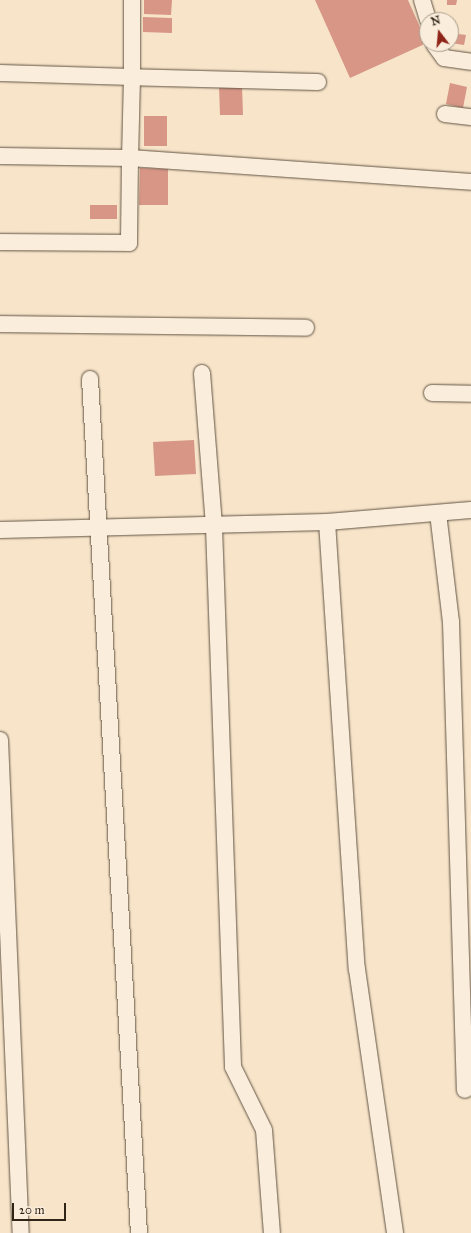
<!DOCTYPE html>
<html>
<head>
<meta charset="utf-8">
<style>
  body { margin:0 }
  #map { position:relative; width:471px; height:1233px; overflow:hidden; background:#f7e4c9; font-family:"IM FELL Great Primer",serif }
  div>[style] { position:absolute }
  .building>* { inset:0; background:#d79686 }
  .roads { filter:drop-shadow(0 0 1px #625443) drop-shadow(0 0 1px #625443) }
  .street>* { height:16px; margin:-8px; padding:0 8px; transform-origin:8px; border-radius:8px; background:#faeddc }
  span { translate:-50% -50%; white-space:nowrap; text-align:center; line-height:1.15; -webkit-text-stroke:3px #faeddc; paint-order:stroke }
  .north { position:absolute; left:419px; top:12px; width:40px; height:40px; box-sizing:border-box; background:#faeddc; border:1px solid #a99d8d; border-radius:50%; rotate:344deg; font-size:11px; font-weight:700; line-height:16px; text-align:center; color:#302416 }
  .north::after { content:''; display:block; margin:auto; width:14px; height:18px; background:#8f2418; clip-path:polygon(50% 0,100% 100%,50% 72%,0 100%) }
  .scale { position:absolute; left:12px; top:1203px; width:54px; height:18px; box-sizing:border-box; border:2px solid #302416; border-top:0; padding-left:5px; font-size:12px; line-height:14px; white-space:nowrap; color:#302416; -webkit-text-stroke:3px #faeddc; paint-order:stroke }
</style>
</head>
<body>
<div id="map">
  <div class="building">
    <div style="clip-path:polygon(144px 0,172px 0,171px 15px,144px 14px)"></div>
    <div style="clip-path:polygon(315px 0,408px 0,427px 43px,350px 78px)"></div>
    <div style="clip-path:polygon(447px 0,457px 0,456px 5px,447px 5px)"></div>
    <div style="clip-path:polygon(143px 17px,172px 18px,172px 33px,143px 32px)"></div>
    <div style="clip-path:polygon(451px 33px,466px 35px,464px 45px,451px 43px)"></div>
    <div style="clip-path:polygon(450px 83px,467px 87px,463px 108px,446px 104px)"></div>
    <div style="clip-path:polygon(219px 86px,242px 86px,243px 115px,220px 115px)"></div>
    <div style="clip-path:polygon(144px 116px,167px 116px,167px 146px,144px 146px)"></div>
    <div style="clip-path:polygon(140px 168px,168px 169px,168px 205px,139px 205px)"></div>
    <div style="clip-path:polygon(90px 205px,117px 205px,117px 219px,90px 219px)"></div>
    <div style="clip-path:polygon(194px 440px,196px 474px,155px 476px,153px 442px)"></div>
  </div>
  <div class="roads">
    <div class="street">
      <div style="left:422px;top:0;width:21px;rotate:73deg"></div>
      <div style="left:434px;top:44px;width:17px;rotate:54deg"></div>
      <div style="left:444px;top:58px;width:27px;rotate:8deg"></div>
      <div style="left:0;top:73px;width:132px;rotate:1.7deg"></div>
      <div style="left:132px;top:77px;width:77px;rotate:-90deg"></div>
      <div style="left:318px;top:82px;width:186px;rotate:-178.5deg"></div>
      <div style="left:132px;top:77px;width:81px;rotate:91.4deg"></div>
      <div style="left:130px;top:158px;width:342px;rotate:4deg"></div>
      <div style="left:445px;top:114px;width:26px;rotate:7deg"></div>
      <div style="left:0;top:156px;width:130px;rotate:0.9deg"></div>
      <div style="left:130px;top:158px;width:85px;rotate:90.7deg"></div>
      <div style="left:129px;top:243px;width:129px;rotate:-179.6deg"></div>
      <div style="left:0;top:324px;width:306px;rotate:0.7deg"></div>
      <div style="left:202px;top:373px;width:154px;rotate:85.5deg"></div>
      <div style="left:214px;top:527px;width:540px;rotate:87.98deg"></div>
      <div style="left:233px;top:1067px;width:70px;rotate:63.8deg"></div>
      <div style="left:264px;top:1130px;width:103px;rotate:85.6deg"></div>
      <div style="left:90px;top:379px;width:855px;rotate:86.72deg"></div>
      <div style="left:432px;top:393px;width:39px;rotate:1deg"></div>
      <div style="left:438px;top:513px;width:110px;rotate:83.2deg"></div>
      <div style="left:451px;top:622px;width:468px;rotate:88.3deg"></div>
      <div style="left:327px;top:522px;width:448px;rotate:86.2deg"></div>
      <div style="left:357px;top:969px;width:267px;rotate:81.8deg"></div>
      <div style="left:0;top:530px;width:327px;rotate:-1.4deg"></div>
      <div style="left:327px;top:522px;width:144px;rotate:-4.8deg"></div>
      <div style="left:0;top:740px;width:493px;rotate:87.6deg"></div>
    </div>
  </div>
  <div class="north">N</div>
  <div class="scale">20 m</div>
</div>
</body>
</html>
